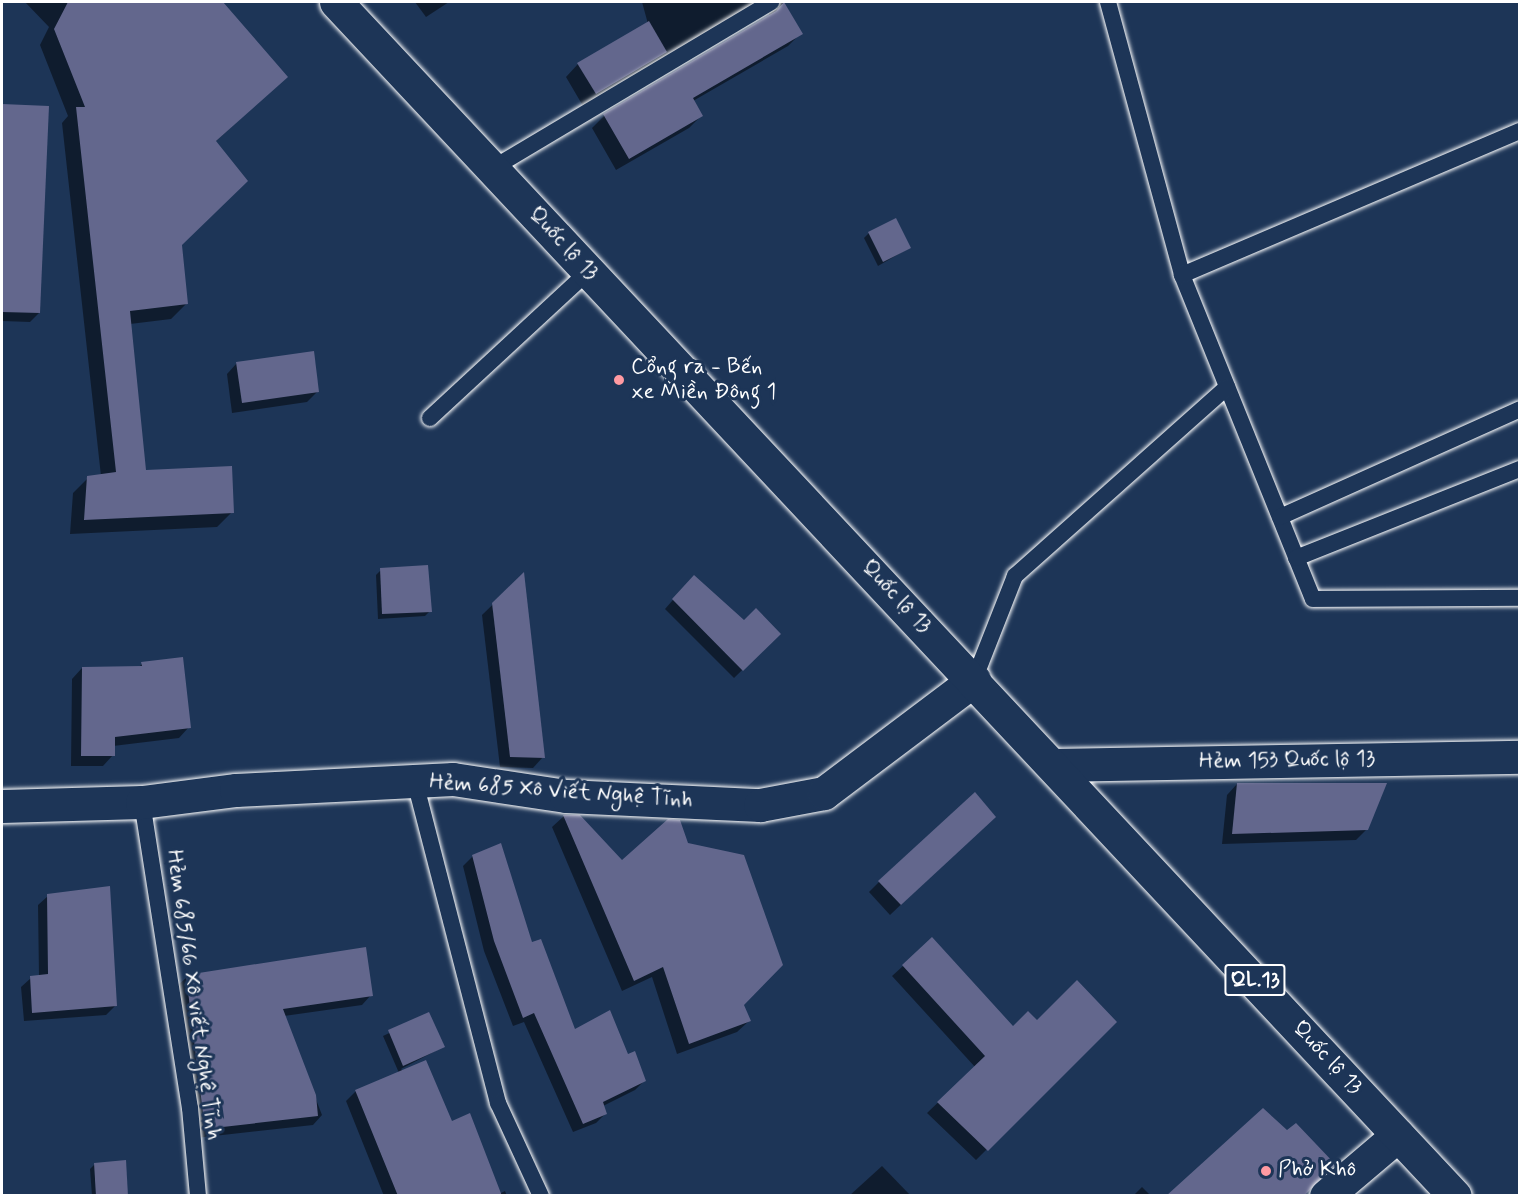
<!DOCTYPE html>
<html>
<head>
<meta charset="utf-8">
<style>
  body { margin:0 }
  #map { position:relative; width:1521px; height:1197px; overflow:hidden; background:#1d3557; font-family:Mynerve,sans-serif }
  div>[style] { position:absolute }
  .shadow>* { inset:0; background:#0007 }
  .building>* { inset:0; background:#63678d }
  .roads { filter:drop-shadow(0 0 2px #fff) drop-shadow(0 0 2px #fff) }
  .service>* { height:16px; margin:-8px; padding:0 8px; transform-origin:8px; border-radius:8px; background:#1d3557 }
  .minor>* { height:33px; margin:-16.5px; padding:0 16.5px; transform-origin:16.5px; border-radius:16.5px; background:#1d3557 }
  .primary>* { height:33px; margin:-16.5px; padding:0 16.5px; transform-origin:16.5px; border-radius:16.5px; background:#1d3557 }
  .dots>* { width:16px; height:16px; translate:-50% -50%; box-sizing:border-box; border:3px solid #1d3557; border-radius:50% }
  span { translate:-50% -50%; white-space:nowrap; text-align:center; line-height:1.15; -webkit-text-stroke:6px #1d3557; paint-order:stroke }
  .shield-label span { padding:2px 4px; background:#1d3557; border:2px solid; border-radius:4px; -webkit-text-stroke-width:0 }
  .shield-label { font-size:21px; color:#fff; font-weight:700 }
  .street-label { font-size:22px; color:#fff }
  .poi-label { font-size:22px; color:#fff }
  .left { translate:0 -50%; text-align:left }
  .frame { position:absolute; inset:0; border:3px solid #fff; pointer-events:none }
</style>
</head>
<body>
<div id="map">
  <div class="shadow">
    <div style="clip-path:polygon(25px 2px,221px 2px,286px 77px,215px 142px,180px 245px,186px 304px,171px 319px,130px 324px,145px 472px,232px 512px,217px 527px,70px 534px,73px 493px,88px 478px,101px 476px,62px 123px,68px 116px,40px 45px,49px 27px)"></div>
    <div style="clip-path:polygon(415px 2px,449px 2px,426px 17px)"></div>
    <div style="clip-path:polygon(642px 2px,782px 2px,801px 33px,788px 46px,693px 101px,701px 116px,689px 128px,616px 170px,592px 128px,604px 116px,770px 16px,764px 5px,583px 106px,566px 77px,578px 64px,648px 24px)"></div>
    <div style="clip-path:polygon(2px 106px,48px 107px,39px 313px,30px 322px,2px 321px)"></div>
    <div style="clip-path:polygon(869px 233px,909px 248px,878px 266px,864px 238px)"></div>
    <div style="clip-path:polygon(237px 363px,317px 392px,307px 402px,232px 413px,227px 374px)"></div>
    <div style="clip-path:polygon(381px 570px,430px 611px,425px 616px,378px 619px,376px 575px)"></div>
    <div style="clip-path:polygon(523px 575px,543px 757px,533px 768px,500px 767px,482px 615px)"></div>
    <div style="clip-path:polygon(686px 585px,744px 622px,779px 634px,734px 678px,665px 609px)"></div>
    <div style="clip-path:polygon(142px 664px,189px 727px,179px 738px,113px 746px,113px 755px,103px 766px,71px 766px,72px 679px,82px 668px,138px 668px)"></div>
    <div style="clip-path:polygon(1237px 784px,1367px 829px,1356px 840px,1222px 844px,1227px 795px)"></div>
    <div style="clip-path:polygon(564px 816px,742px 1005px,749px 1021px,737px 1032px,677px 1054px,652px 977px,622px 991px,552px 827px)"></div>
    <div style="clip-path:polygon(983px 827px,890px 915px,869px 892px,879px 882px)"></div>
    <div style="clip-path:polygon(473px 856px,531px 944px,574px 1031px,645px 1080px,635px 1090px,603px 1106px,606px 1113px,596px 1123px,573px 1132px,524px 1022px,513px 1026px,484px 951px,463px 866px)"></div>
    <div style="clip-path:polygon(48px 896px,115px 1006px,106px 1015px,24px 1021px,21px 987px,31px 978px,39px 977px,38px 905px)"></div>
    <div style="clip-path:polygon(903px 966px,1013px 1029px,1037px 1022px,1115px 1022px,976px 1160px,927px 1113px,975px 1067px,892px 976px)"></div>
    <div style="clip-path:polygon(187px 977px,371px 995px,362px 1005px,284px 1016px,322px 1115px,313px 1125px,196px 1138px,177px 986px)"></div>
    <div style="clip-path:polygon(429px 1014px,443px 1047px,401px 1069px,451px 1123px,499px 1194px,505px 1191px,507px 1196px,384px 1196px,346px 1101px,356px 1091px,399px 1073px,383px 1036px)"></div>
    <div style="clip-path:polygon(95px 1164px,127px 1196px,92px 1196px,90px 1169px)"></div>
    <div style="clip-path:polygon(882px 1166px,911px 1196px,849px 1196px)"></div>
    <div style="clip-path:polygon(1142px 1187px,1151px 1196px,1133px 1196px)"></div>
  </div>
  <div class="building">
    <div style="clip-path:polygon(68px 2px,223px 2px,288px 77px,216px 141px,248px 181px,182px 245px,188px 304px,130px 311px,146px 470px,232px 466px,234px 513px,84px 520px,87px 476px,116px 472px,76px 107px,85px 107px,54px 29px)"></div>
    <div style="clip-path:polygon(784px 2px,803px 34px,693px 98px,703px 116px,629px 159px,603px 114px,776px 11px)"></div>
    <div style="clip-path:polygon(649px 21px,667px 52px,596px 94px,577px 63px)"></div>
    <div style="clip-path:polygon(2px 104px,49px 106px,40px 313px,2px 312px)"></div>
    <div style="clip-path:polygon(896px 218px,911px 248px,883px 262px,868px 232px)"></div>
    <div style="clip-path:polygon(314px 351px,319px 392px,242px 403px,236px 362px)"></div>
    <div style="clip-path:polygon(428px 565px,432px 612px,382px 614px,380px 568px)"></div>
    <div style="clip-path:polygon(524px 572px,545px 758px,510px 757px,492px 603px)"></div>
    <div style="clip-path:polygon(694px 575px,744px 620px,756px 608px,781px 634px,743px 671px,672px 599px)"></div>
    <div style="clip-path:polygon(183px 657px,191px 728px,115px 737px,115px 756px,81px 756px,82px 667px,142px 666px,141px 662px)"></div>
    <div style="clip-path:polygon(1237px 783px,1387px 783px,1368px 830px,1232px 834px)"></div>
    <div style="clip-path:polygon(975px 792px,996px 817px,901px 905px,878px 881px)"></div>
    <div style="clip-path:polygon(563px 815px,580px 815px,622px 860px,668px 819px,680px 820px,688px 843px,744px 855px,783px 965px,744px 1005px,751px 1021px,689px 1044px,663px 967px,634px 981px)"></div>
    <div style="clip-path:polygon(501px 843px,532px 942px,541px 939px,575px 1029px,610px 1010px,628px 1054px,635px 1051px,646px 1081px,603px 1102px,607px 1114px,583px 1124px,534px 1013px,523px 1018px,494px 941px,472px 855px)"></div>
    <div style="clip-path:polygon(110px 886px,117px 1006px,32px 1013px,30px 976px,48px 974px,47px 894px)"></div>
    <div style="clip-path:polygon(932px 937px,1013px 1026px,1028px 1011px,1037px 1020px,1077px 980px,1117px 1022px,988px 1151px,937px 1102px,985px 1056px,902px 965px)"></div>
    <div style="clip-path:polygon(366px 947px,373px 996px,283px 1009px,316px 1095px,318px 1116px,205px 1129px,186px 975px)"></div>
    <div style="clip-path:polygon(429px 1012px,445px 1047px,403px 1066px,388px 1030px)"></div>
    <div style="clip-path:polygon(426px 1060px,452px 1121px,470px 1113px,502px 1196px,398px 1196px,355px 1090px)"></div>
    <div style="clip-path:polygon(1263px 1108px,1287px 1130px,1296px 1123px,1335px 1164px,1308px 1192px,1304px 1196px,1166px 1196px)"></div>
    <div style="clip-path:polygon(126px 1160px,128px 1196px,96px 1196px,94px 1163px)"></div>
  </div>
  <div class="roads">
    <div class="service">
      <div style="left:1108px;top:2px;width:283px;rotate:74.8deg"></div>
      <div style="left:1182px;top:275px;width:349px;rotate:68deg"></div>
      <div style="left:1313px;top:599px;width:207px;rotate:-0.3deg"></div>
      <div style="left:493px;top:168px;width:324px;rotate:-30.8deg"></div>
      <div style="left:1182px;top:275px;width:367px;rotate:-23.1deg"></div>
      <div style="left:430px;top:418px;width:217px;rotate:-42.8deg"></div>
      <div style="left:1280px;top:517px;width:263px;rotate:-24.2deg"></div>
      <div style="left:1296px;top:558px;width:241px;rotate:-21.7deg"></div>
      <div style="left:974px;top:680px;width:112px;rotate:-68.5deg"></div>
      <div style="left:1015px;top:576px;width:284px;rotate:-41.7deg"></div>
      <div style="left:415px;top:782px;width:332px;rotate:75.5deg"></div>
      <div style="left:498px;top:1103px;width:102px;rotate:65.2deg"></div>
      <div style="left:142px;top:802px;width:310px;rotate:81.1deg"></div>
      <div style="left:190px;top:1108px;width:88px;rotate:84.8deg"></div>
    </div>
    <div class="minor">
      <div style="left:1055px;top:765px;width:465px;rotate:-1deg"></div>
      <div style="left:2px;top:806px;width:140px;rotate:-1.6deg"></div>
      <div style="left:142px;top:802px;width:95px;rotate:-7.3deg"></div>
      <div style="left:236px;top:790px;width:217px;rotate:-2.9deg"></div>
      <div style="left:453px;top:779px;width:114px;rotate:8.6deg"></div>
      <div style="left:566px;top:796px;width:194px;rotate:2.7deg"></div>
      <div style="left:760px;top:805px;width:65px;rotate:-10.6deg"></div>
      <div style="left:824px;top:793px;width:188px;rotate:-37deg"></div>
      <div style="left:1326px;top:1196px;width:94px;rotate:-40.3deg"></div>
    </div>
    <div class="primary">
      <div style="left:336px;top:2px;width:1636px;rotate:46.86deg"></div>
    </div>
  </div>
  <div class="dots">
    <div style="left:619px;top:380px;background:#ff9aa2"></div>
    <div style="left:1266px;top:1171px;background:#ff9aa2"></div>
  </div>
  <div class="shield-label">
    <span style="left:1255px;top:980px">QL.13</span>
  </div>
  <div class="street-label">
    <span style="left:563px;top:244px;rotate:47deg">Quốc lộ 13</span>
    <span style="left:896px;top:597px;rotate:47deg">Quốc lộ 13</span>
    <span style="left:1287px;top:761px;rotate:-1deg">Hẻm 153 Quốc lộ 13</span>
    <span style="left:561px;top:792px;rotate:4deg">Hẻm 685 Xô Viết Nghệ Tĩnh</span>
    <span style="left:193px;top:995px;rotate:82deg">Hẻm 685/66 Xô viết Nghệ Tĩnh</span>
    <span style="left:1327px;top:1058px;rotate:47deg">Quốc lộ 13</span>
  </div>
  <div class="poi-label">
    <span class="left" style="left:631px;top:380px">Cổng ra - Bến<br>xe Miền Đông 1</span>
    <span class="left" style="left:1278px;top:1171px">Phở Khô</span>
  </div>
  <div class="frame"></div>
</div>
</body>
</html>
